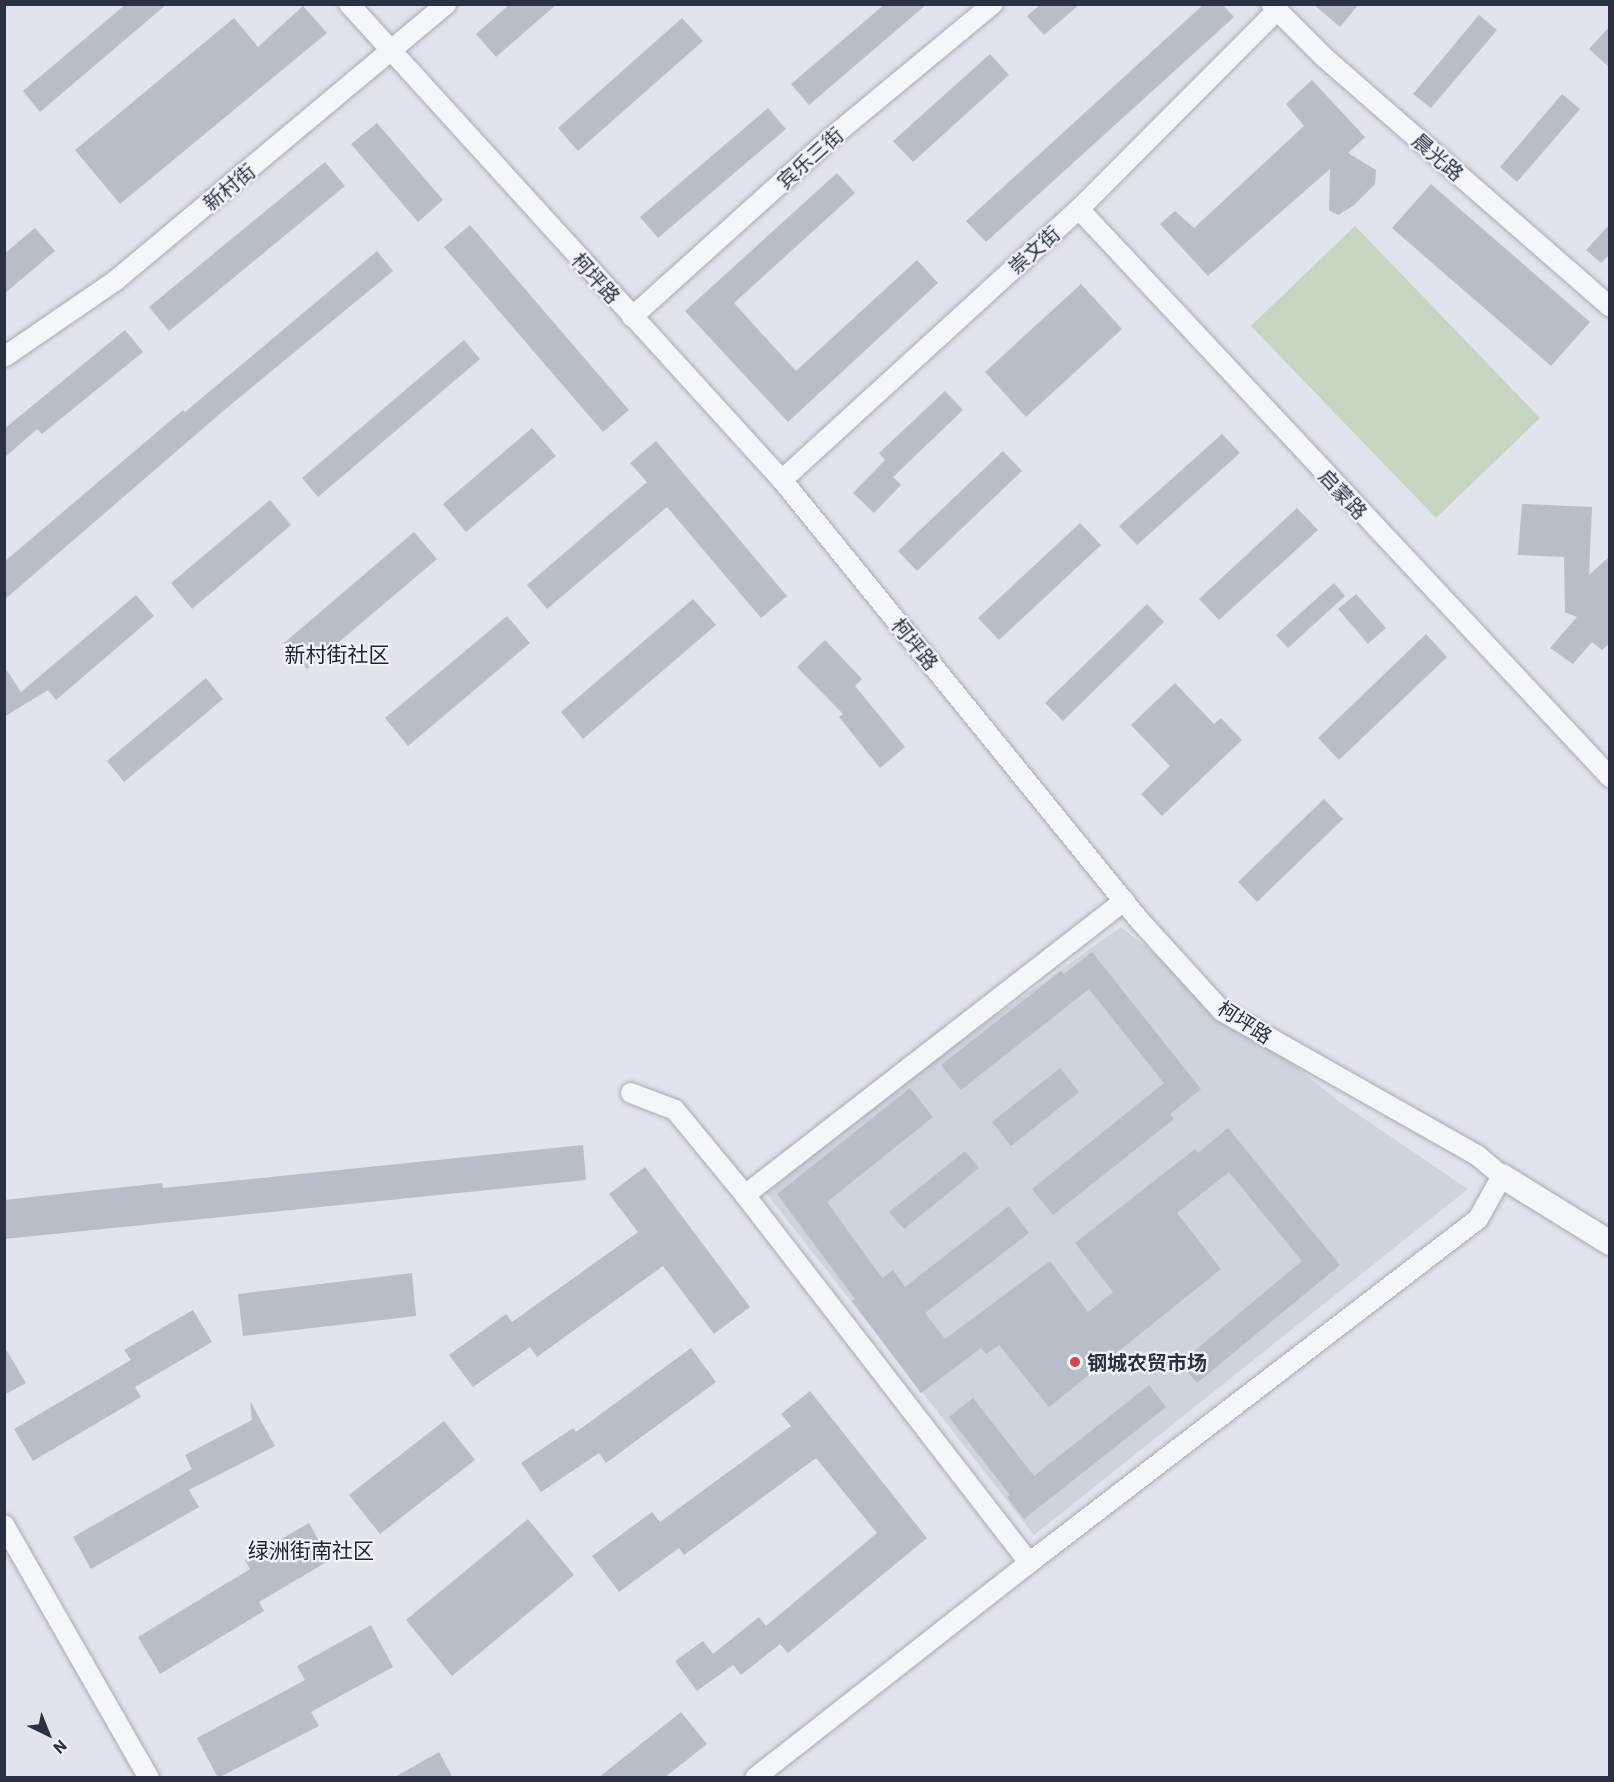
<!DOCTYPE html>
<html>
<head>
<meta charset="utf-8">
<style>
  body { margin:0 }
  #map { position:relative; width:1614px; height:1782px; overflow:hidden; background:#e1e4ea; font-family:"IBM Plex Sans","Noto Sans SC",sans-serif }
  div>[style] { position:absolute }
  .built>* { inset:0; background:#cfd3dc }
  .green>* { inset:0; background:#c6d4c2 }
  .building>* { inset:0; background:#b8bdc8 }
  .roads { filter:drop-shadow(0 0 2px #a6abb5) drop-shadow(0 0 2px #a6abb5) }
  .minor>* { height:20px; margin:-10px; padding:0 10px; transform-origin:10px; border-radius:10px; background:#f4f6f8 }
  .tertiary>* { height:24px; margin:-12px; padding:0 12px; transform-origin:12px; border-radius:12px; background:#f4f6f8 }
  .dots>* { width:16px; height:16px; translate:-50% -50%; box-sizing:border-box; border:3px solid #f1f3f8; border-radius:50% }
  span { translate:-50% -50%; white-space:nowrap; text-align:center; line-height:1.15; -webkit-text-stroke:4.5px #f1f3f8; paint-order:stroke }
  .street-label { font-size:20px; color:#293143 }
  .poi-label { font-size:20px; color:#293143; font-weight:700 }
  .left { translate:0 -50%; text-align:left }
  .neighbourhood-label { font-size:21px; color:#1b2233 }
  .frame { position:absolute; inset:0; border:6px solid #293143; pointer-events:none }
  .north { position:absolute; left:18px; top:1704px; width:60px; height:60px; -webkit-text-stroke:4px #f1f3f8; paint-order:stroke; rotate:137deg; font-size:16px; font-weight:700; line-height:24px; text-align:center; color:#293143 }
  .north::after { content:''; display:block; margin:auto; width:21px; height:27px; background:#293143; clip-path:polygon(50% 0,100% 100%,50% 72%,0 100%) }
</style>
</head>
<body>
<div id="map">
  <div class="built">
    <div style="clip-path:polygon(1121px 927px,1341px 1103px,1468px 1189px,1034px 1535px,759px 1184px)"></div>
  </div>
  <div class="green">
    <div style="clip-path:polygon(1355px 226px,1540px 418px,1436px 518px,1251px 326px)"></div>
  </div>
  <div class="building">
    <div style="clip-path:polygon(126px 4px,167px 4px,40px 112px,23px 91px)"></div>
    <div style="clip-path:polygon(510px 4px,557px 4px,496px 57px,476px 34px)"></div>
    <div style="clip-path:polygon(885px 4px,927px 4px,809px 105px,791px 84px)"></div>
    <div style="clip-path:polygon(1041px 4px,1080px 4px,1044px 35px,1027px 16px)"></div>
    <div style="clip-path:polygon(1204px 4px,1222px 4px,1234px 17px,986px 242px,966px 221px)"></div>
    <div style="clip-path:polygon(1313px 4px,1359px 4px,1340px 27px)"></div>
    <div style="clip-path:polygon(303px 6px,327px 33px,120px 204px,75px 150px,234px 18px,258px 47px)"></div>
    <div style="clip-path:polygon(1479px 15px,1497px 30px,1431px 108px,1413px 94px)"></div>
    <div style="clip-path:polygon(682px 18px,703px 41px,578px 151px,558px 128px)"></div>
    <div style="clip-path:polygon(1610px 26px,1610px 68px,1589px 49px)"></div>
    <div style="clip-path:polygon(990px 54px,1009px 75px,913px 162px,893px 141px)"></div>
    <div style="clip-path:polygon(1312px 80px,1365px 137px,1348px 153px,1376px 170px,1375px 184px,1353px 206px,1338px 215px,1329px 210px,1330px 169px,1208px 276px,1160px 224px,1175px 211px,1194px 228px,1304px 126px,1286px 104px)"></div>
    <div style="clip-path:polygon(1562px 94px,1580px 109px,1517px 182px,1500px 167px)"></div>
    <div style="clip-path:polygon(768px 108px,786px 129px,658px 238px,640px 217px)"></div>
    <div style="clip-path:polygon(377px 123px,443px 200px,418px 222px,351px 144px)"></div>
    <div style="clip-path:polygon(325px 162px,345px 186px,169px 331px,149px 307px)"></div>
    <div style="clip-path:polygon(837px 173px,855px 193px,734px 303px,796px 371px,917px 260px,938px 283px,788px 422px,685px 311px)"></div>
    <div style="clip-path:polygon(1431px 184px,1590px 322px,1551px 366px,1392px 228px)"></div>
    <div style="clip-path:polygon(1610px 224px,1610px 254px,1601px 263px,1586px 250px)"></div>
    <div style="clip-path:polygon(470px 225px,629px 410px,603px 432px,444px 247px)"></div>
    <div style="clip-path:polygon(35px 228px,55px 251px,4px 294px,4px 254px)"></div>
    <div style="clip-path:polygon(377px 251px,393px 271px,222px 412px,4px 600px,4px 562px,183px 410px,185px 412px)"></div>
    <div style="clip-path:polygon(1081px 284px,1122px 329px,1026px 417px,985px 372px)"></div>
    <div style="clip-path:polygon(125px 330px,143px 352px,42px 434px,37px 429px,4px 458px,4px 429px)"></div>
    <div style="clip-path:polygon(464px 340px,480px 359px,318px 497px,302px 478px)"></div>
    <div style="clip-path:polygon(945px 391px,963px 410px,893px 477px,901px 485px,874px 513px,853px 493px,885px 460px,879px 453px)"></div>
    <div style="clip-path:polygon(532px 428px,556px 456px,466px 532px,443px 504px)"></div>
    <div style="clip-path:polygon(1222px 434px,1240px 453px,1137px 545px,1119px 526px)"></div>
    <div style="clip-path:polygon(656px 441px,787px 596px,761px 618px,667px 507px,547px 609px,527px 585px,647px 482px,630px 463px)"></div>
    <div style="clip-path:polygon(1003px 451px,1022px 471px,917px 571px,898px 551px)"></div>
    <div style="clip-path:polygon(270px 500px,291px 525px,192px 609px,171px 583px)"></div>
    <div style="clip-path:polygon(1522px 504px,1592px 507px,1589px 575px,1610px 556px,1610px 643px,1602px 650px,1592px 642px,1573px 664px,1550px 648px,1577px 617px,1565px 612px,1564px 557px,1518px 555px)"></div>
    <div style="clip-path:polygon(1297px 508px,1318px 530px,1219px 620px,1199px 599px)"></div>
    <div style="clip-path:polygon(1080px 523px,1101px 545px,999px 640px,978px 618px)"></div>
    <div style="clip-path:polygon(414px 532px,437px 559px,307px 669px,284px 643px)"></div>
    <div style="clip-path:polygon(1334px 583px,1345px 596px,1288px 648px,1276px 635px)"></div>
    <div style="clip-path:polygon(1356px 594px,1386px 628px,1368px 644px,1338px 609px)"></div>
    <div style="clip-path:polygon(136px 595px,154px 616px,56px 700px,48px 690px,4px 717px,4px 666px,21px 692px)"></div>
    <div style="clip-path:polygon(693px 599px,716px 625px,583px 739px,561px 712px)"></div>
    <div style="clip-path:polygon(1147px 604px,1164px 622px,1063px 721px,1045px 703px)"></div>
    <div style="clip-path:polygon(507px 616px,530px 643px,408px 746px,385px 718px)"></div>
    <div style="clip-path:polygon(1426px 634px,1447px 657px,1339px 760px,1318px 738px)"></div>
    <div style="clip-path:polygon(825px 640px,862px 679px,855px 686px,905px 747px,880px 768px,839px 717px,843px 714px,797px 667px)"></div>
    <div style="clip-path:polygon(206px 678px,223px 699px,124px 782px,107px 761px)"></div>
    <div style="clip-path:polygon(1175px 683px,1214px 724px,1221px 718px,1242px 740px,1162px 816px,1141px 794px,1170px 766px,1131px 725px)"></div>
    <div style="clip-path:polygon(1324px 799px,1343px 819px,1257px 902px,1238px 882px)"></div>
    <div style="clip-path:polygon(1092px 952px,1201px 1089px,1170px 1114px,1174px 1119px,1053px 1215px,1032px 1189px,1164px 1083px,1089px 989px,961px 1090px,941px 1065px,1061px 971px,1064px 974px)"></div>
    <div style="clip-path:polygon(1060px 1068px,1079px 1092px,1011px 1146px,992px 1122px)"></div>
    <div style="clip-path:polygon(910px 1088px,933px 1117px,827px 1202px,882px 1278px,893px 1270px,905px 1287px,1009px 1206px,1029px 1233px,925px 1313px,945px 1339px,1050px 1261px,1088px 1312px,1113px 1292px,1075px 1243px,1195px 1149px,1198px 1153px,1228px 1128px,1340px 1265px,1197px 1383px,1180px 1363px,1302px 1261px,1229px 1172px,1177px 1213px,1221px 1269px,1049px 1407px,999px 1345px,986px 1354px,981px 1348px,921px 1393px,852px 1301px,855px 1299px,777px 1194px)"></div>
    <div style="clip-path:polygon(583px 1145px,586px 1180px,4px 1239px,4px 1200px,162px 1183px,163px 1188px)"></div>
    <div style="clip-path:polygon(965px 1151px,979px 1168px,904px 1229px,889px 1212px)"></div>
    <div style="clip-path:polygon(645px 1167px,750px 1307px,714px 1334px,663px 1266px,537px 1357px,530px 1347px,473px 1387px,449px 1355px,506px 1314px,512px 1322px,638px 1232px,609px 1194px)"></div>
    <div style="clip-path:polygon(412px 1273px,416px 1316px,243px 1336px,238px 1294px)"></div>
    <div style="clip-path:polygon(193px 1310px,212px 1342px,135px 1387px,141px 1397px,33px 1461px,14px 1429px,131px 1360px,124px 1350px)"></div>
    <div style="clip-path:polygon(4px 1346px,26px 1383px,4px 1395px)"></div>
    <div style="clip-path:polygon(691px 1348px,716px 1382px,606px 1463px,599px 1453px,541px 1492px,521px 1463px,573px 1428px,576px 1432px)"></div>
    <div style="clip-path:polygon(1149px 1385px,1166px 1407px,1024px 1519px,1007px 1497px,1010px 1495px,949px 1417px,973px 1398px,1034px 1476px)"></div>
    <div style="clip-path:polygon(810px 1391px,927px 1538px,788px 1653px,780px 1644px,741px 1675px,733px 1665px,697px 1691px,675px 1661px,703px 1641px,713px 1654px,759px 1617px,766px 1626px,877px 1533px,816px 1458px,684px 1555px,679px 1548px,619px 1592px,592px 1556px,652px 1512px,660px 1522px,791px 1426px,781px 1414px)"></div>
    <div style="clip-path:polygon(250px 1401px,275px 1446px,189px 1490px,199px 1507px,91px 1569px,73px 1537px,192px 1469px,185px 1455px,252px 1420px)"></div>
    <div style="clip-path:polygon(444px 1421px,475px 1460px,380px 1534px,349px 1495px)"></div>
    <div style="clip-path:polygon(528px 1519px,574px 1575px,452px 1676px,406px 1620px)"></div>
    <div style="clip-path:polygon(309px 1523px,330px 1560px,259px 1602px,264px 1611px,160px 1674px,138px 1637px,250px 1569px,245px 1560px)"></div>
    <div style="clip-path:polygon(371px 1625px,393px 1667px,311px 1712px,319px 1726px,218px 1778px,197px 1738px,305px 1680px,297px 1666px)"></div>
    <div style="clip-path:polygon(681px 1712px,707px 1744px,664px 1778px,598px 1778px)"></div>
    <div style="clip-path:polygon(439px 1752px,453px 1778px,393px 1778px)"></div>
  </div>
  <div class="roads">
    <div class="minor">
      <div style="left:349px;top:4px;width:643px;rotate:47.71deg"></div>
      <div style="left:782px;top:480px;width:568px;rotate:50.93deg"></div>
      <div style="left:1140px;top:921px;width:122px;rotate:47.7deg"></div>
      <div style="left:1222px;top:1011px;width:294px;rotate:29.5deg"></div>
      <div style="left:1478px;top:1156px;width:31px;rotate:40deg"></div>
      <div style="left:1502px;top:1176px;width:49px;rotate:119.2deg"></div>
      <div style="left:1478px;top:1219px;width:566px;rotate:142.54deg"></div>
      <div style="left:1029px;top:1563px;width:348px;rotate:141.9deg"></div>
      <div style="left:1271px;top:4px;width:76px;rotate:45deg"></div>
      <div style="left:1325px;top:58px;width:378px;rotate:41.1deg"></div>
      <div style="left:1079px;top:209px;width:778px;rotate:46.93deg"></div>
      <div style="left:632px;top:317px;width:269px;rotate:-42deg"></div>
      <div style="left:832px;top:137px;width:209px;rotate:-39.6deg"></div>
      <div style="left:4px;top:357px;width:135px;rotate:-34.4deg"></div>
      <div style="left:115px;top:281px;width:432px;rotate:-39.9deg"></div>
      <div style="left:782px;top:480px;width:402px;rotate:-42.4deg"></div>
      <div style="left:1079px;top:209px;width:279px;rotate:-45.1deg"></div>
      <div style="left:631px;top:1093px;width:47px;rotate:21.1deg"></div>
      <div style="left:675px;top:1110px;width:110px;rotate:50.5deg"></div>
      <div style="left:745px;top:1195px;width:465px;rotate:52.3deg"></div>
      <div style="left:745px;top:1195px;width:480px;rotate:-37.8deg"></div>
      <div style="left:4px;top:1525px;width:292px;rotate:60.2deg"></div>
    </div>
    <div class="tertiary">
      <div style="left:1502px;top:1176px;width:127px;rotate:31.8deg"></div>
    </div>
  </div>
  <div class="dots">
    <div style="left:1075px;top:1362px;background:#d24450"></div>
  </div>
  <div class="street-label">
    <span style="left:1438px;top:157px;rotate:41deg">晨光路</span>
    <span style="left:810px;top:158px;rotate:-42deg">宾乐三街</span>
    <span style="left:229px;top:187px;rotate:-40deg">新村街</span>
    <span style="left:1034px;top:250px;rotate:-42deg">崇文街</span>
    <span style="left:596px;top:278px;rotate:48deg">柯坪路</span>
    <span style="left:1343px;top:494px;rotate:47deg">启蒙路</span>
    <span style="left:915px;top:644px;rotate:51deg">柯坪路</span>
    <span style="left:1245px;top:1022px;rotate:33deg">柯坪路</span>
  </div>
  <div class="poi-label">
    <span class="left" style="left:1087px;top:1362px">钢城农贸市场</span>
  </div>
  <div class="neighbourhood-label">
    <span style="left:337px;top:654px">新村街社区</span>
    <span style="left:311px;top:1550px">绿洲街南社区</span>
  </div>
  <div class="frame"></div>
  <div class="north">N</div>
</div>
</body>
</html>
